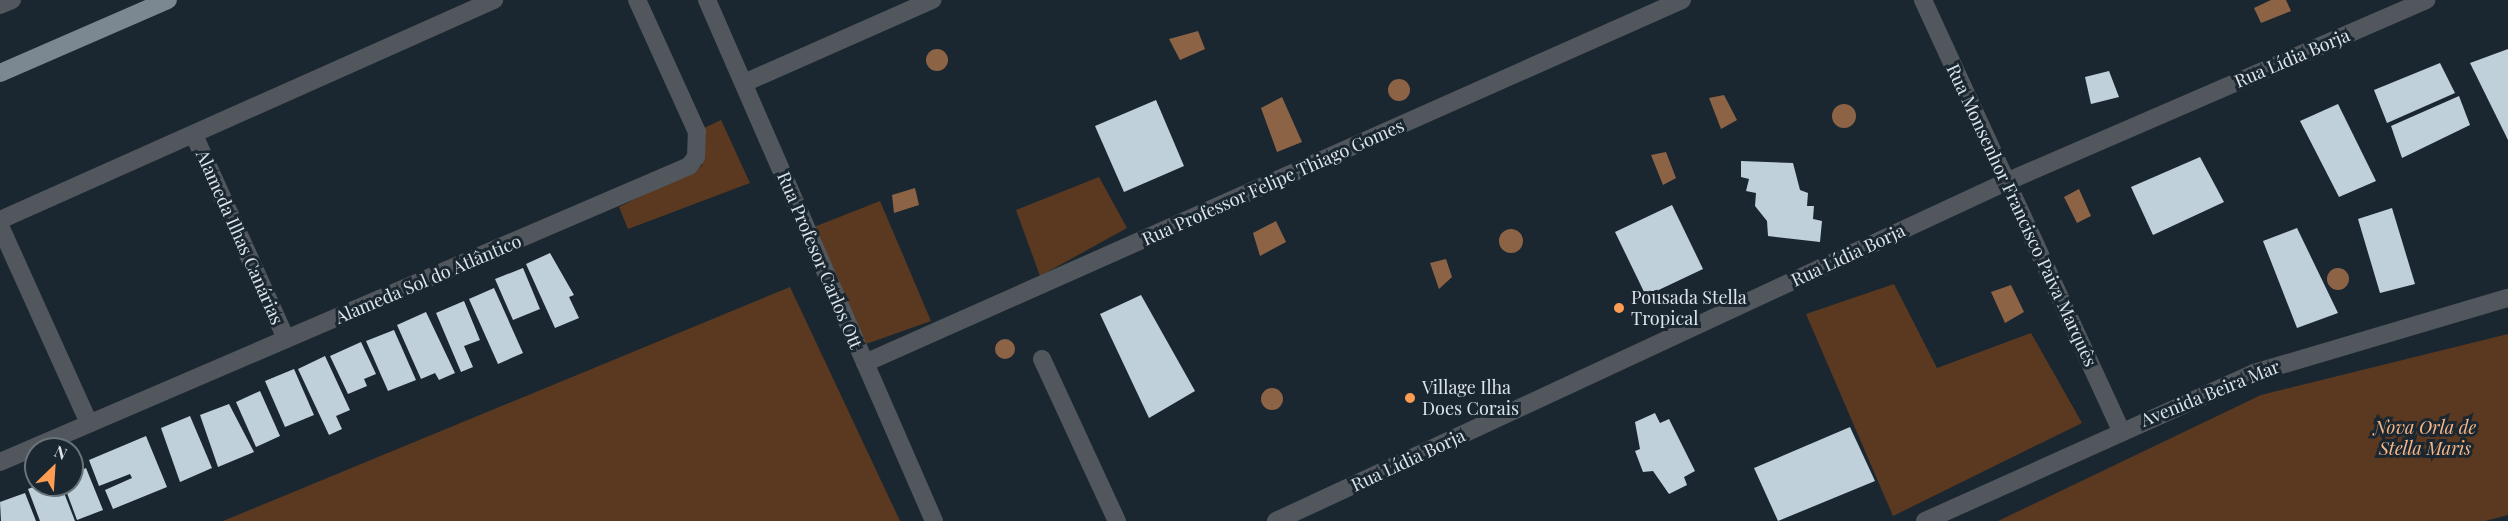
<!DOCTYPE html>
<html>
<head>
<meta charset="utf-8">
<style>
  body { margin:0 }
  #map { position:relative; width:2508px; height:521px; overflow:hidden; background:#1b2730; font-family:"Playfair Display",serif }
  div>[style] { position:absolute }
  .green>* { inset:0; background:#5a3920 }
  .water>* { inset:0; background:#8d6346 }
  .round { border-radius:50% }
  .building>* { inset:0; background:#c0d0db }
  .minor>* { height:18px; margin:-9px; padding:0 9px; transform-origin:9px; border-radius:9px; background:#51575c }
  .major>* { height:18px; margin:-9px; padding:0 9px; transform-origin:9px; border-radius:9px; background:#7c8891 }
  .dots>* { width:16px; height:16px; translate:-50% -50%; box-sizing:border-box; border:3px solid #1b2730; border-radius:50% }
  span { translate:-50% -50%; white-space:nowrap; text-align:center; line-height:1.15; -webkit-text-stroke:6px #1b2730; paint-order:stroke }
  .street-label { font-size:18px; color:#dce4ea }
  .poi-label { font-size:18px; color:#dce4ea }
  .left { translate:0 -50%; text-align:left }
  .park-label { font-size:18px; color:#f9b788; font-style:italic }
  .north { position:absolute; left:24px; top:437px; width:60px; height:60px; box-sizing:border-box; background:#1b2730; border:2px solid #68737a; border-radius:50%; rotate:25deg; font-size:16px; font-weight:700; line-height:24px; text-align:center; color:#dce4ea }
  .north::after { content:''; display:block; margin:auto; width:21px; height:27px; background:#fc9d53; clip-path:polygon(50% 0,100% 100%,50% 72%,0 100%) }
</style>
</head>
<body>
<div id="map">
  <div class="green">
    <div style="clip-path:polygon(721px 120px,750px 183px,628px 229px,619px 207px,702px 166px,704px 128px)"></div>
    <div style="clip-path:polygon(1099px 177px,1127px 228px,1040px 276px,1016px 210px)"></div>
    <div style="clip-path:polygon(880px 201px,931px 321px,866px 344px,814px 227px)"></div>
    <div style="clip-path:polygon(1894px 284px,1937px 368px,2031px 333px,2082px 423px,1893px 516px,1806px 314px)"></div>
    <div style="clip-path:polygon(790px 287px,900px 521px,223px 521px)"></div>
    <div style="clip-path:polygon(2508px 334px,2508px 515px,2485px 521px,1998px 521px,2261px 395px)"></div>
  </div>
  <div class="water">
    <div style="clip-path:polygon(2271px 0,2286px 0,2291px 11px,2261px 23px,2254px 8px)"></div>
    <div style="clip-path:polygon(1198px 31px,1205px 49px,1180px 60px,1169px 39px)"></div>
    <div class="round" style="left:926px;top:49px;width:22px;height:22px"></div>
    <div class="round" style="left:1388px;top:79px;width:22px;height:22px"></div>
    <div style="clip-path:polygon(1724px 95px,1737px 120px,1721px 129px,1709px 98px)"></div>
    <div style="clip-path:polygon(1282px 97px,1302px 142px,1277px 152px,1261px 108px)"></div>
    <div class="round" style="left:1832px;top:104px;width:24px;height:24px"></div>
    <div style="clip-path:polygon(1666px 152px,1676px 178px,1663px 185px,1651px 155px)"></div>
    <div style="clip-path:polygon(915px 188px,919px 205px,894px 213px,892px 195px)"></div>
    <div style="clip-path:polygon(2079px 189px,2091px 216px,2077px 223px,2064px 197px)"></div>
    <div style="clip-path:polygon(1276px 221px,1286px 242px,1260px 256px,1253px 233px)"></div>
    <div class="round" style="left:1499px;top:229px;width:24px;height:24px"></div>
    <div style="clip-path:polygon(1446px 259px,1452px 277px,1439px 289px,1430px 263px)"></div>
    <div class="round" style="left:2327px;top:268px;width:22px;height:22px"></div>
    <div style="clip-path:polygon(2011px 285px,2024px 312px,2005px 323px,1991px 292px)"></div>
    <div class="round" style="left:995px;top:339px;width:20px;height:20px"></div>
    <div class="round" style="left:1261px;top:388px;width:22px;height:22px"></div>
  </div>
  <div class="building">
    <div style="clip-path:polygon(2508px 49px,2508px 140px,2470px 63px)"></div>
    <div style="clip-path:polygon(2440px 63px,2455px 93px,2387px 123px,2374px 90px)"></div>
    <div style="clip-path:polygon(2109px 71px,2119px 97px,2091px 104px,2085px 77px)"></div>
    <div style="clip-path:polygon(2459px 96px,2470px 125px,2402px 158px,2391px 126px)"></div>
    <div style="clip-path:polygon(1156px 100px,1184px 166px,1124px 192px,1095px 126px)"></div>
    <div style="clip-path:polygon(2338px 104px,2376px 181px,2339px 197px,2300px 121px)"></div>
    <div style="clip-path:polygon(2200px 157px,2224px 202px,2153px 235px,2131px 187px)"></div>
    <div style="clip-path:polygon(1741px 161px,1793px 163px,1800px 190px,1808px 193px,1807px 206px,1814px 206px,1813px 219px,1822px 221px,1820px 242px,1768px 236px,1767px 221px,1755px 206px,1756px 193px,1746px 191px,1749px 179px,1741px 177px)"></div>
    <div style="clip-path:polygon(1672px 205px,1703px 269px,1646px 296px,1615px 232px)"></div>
    <div style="clip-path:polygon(2392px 208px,2415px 284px,2380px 293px,2358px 219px)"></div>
    <div style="clip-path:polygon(2297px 228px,2338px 313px,2297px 328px,2263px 241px)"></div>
    <div style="clip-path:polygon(550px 253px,574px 295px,569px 297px,579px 318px,555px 328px,526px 264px)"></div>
    <div style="clip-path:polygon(523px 268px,540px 309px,513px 320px,495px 279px)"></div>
    <div style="clip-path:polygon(494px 288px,523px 353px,498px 364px,469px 299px)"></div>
    <div style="clip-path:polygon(1141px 295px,1195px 391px,1149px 418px,1100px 314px)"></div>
    <div style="clip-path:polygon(464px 301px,480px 340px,464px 346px,473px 367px,461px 372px,436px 313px)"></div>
    <div style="clip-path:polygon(426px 312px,455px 373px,439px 380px,435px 373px,421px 379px,397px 325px)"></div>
    <div style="clip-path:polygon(394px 330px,416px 380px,388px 391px,366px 341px)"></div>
    <div style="clip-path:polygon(361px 342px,376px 374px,364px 379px,367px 386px,348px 394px,330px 356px)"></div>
    <div style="clip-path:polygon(325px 356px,350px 410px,336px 416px,342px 429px,329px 435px,298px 369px)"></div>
    <div style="clip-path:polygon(294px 369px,314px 415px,285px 427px,265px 381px)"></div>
    <div style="clip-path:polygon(260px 391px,280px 436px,256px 447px,236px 402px)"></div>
    <div style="clip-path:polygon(229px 404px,254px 452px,218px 467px,200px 415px)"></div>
    <div style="clip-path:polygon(1655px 413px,1660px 423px,1669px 419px,1695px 471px,1684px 477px,1687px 485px,1669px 494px,1653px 471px,1643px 472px,1635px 451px,1640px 449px,1635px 422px)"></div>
    <div style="clip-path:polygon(190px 416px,212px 468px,180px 482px,161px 428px)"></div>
    <div style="clip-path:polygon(1850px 427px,1875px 481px,1778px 521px,1754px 468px)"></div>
    <div style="clip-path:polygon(146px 436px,167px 487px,113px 509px,105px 490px,132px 478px,130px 474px,99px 486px,89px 460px)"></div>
    <div style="clip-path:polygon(86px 468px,103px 510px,77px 520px,64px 485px,72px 485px,72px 474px)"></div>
    <div style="clip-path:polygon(38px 485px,61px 485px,75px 521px,40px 521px,28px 489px)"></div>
    <div style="clip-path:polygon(25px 493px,36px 521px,1px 521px,0 502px)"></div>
  </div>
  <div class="minor">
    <div style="left:707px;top:0;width:568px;rotate:66.46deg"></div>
    <div style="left:1923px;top:0;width:473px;rotate:65.3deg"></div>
    <div style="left:0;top:5px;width:13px;rotate:-23deg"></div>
    <div style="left:744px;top:83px;width:206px;rotate:-23.8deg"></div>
    <div style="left:194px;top:135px;width:224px;rotate:65.7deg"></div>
    <div style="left:0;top:220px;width:541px;rotate:-24.01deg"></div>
    <div style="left:0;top:226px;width:216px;rotate:65.7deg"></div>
    <div style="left:1042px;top:359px;width:179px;rotate:65.2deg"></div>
    <div style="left:865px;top:363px;width:894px;rotate:-23.96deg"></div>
    <div style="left:0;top:462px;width:750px;rotate:-23.25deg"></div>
    <div style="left:689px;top:166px;width:11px;rotate:-52deg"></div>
    <div style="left:696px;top:157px;width:25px;rotate:-88deg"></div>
    <div style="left:697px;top:132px;width:145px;rotate:-114.4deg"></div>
    <div style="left:1276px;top:521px;width:805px;rotate:-24.91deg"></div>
    <div style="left:2006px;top:182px;width:458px;rotate:-23.4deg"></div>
    <div style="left:1925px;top:521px;width:361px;rotate:-24.2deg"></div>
    <div style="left:2254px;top:373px;width:265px;rotate:-16.5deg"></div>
  </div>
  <div class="major">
    <div style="left:0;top:73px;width:183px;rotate:-23.5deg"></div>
  </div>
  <div class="dots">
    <div style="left:1619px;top:308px;background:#fc9d53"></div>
    <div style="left:1410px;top:398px;background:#fc9d53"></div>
  </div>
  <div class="street-label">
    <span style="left:2292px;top:58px;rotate:-23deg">Rua Lídia Borja</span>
    <span style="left:1273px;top:182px;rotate:-24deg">Rua Professor Felipe Thiago Gomes</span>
    <span style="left:2022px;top:215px;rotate:65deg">Rua Monsenhor Francisco Paiva Marquês</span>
    <span style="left:240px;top:237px;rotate:66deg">Alameda Ilhas Canárias</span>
    <span style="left:1848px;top:255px;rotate:-25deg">Rua Lídia Borja</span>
    <span style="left:820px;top:260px;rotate:67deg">Rua Profesor Carlos Ott</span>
    <span style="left:428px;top:279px;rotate:-23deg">Alameda Sol do Atlântico</span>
    <span style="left:2210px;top:393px;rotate:-22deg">Avenida Beira Mar</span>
    <span style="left:1408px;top:460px;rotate:-25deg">Rua Lídia Borja</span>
  </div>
  <div class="poi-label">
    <span class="left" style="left:1631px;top:308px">Pousada Stella<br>Tropical</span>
    <span class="left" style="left:1422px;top:398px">Village Ilha<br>Does Corais</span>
  </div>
  <div class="park-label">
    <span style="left:2425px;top:438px">Nova Orla de<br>Stella Maris</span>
  </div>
  <div class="north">N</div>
</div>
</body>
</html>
